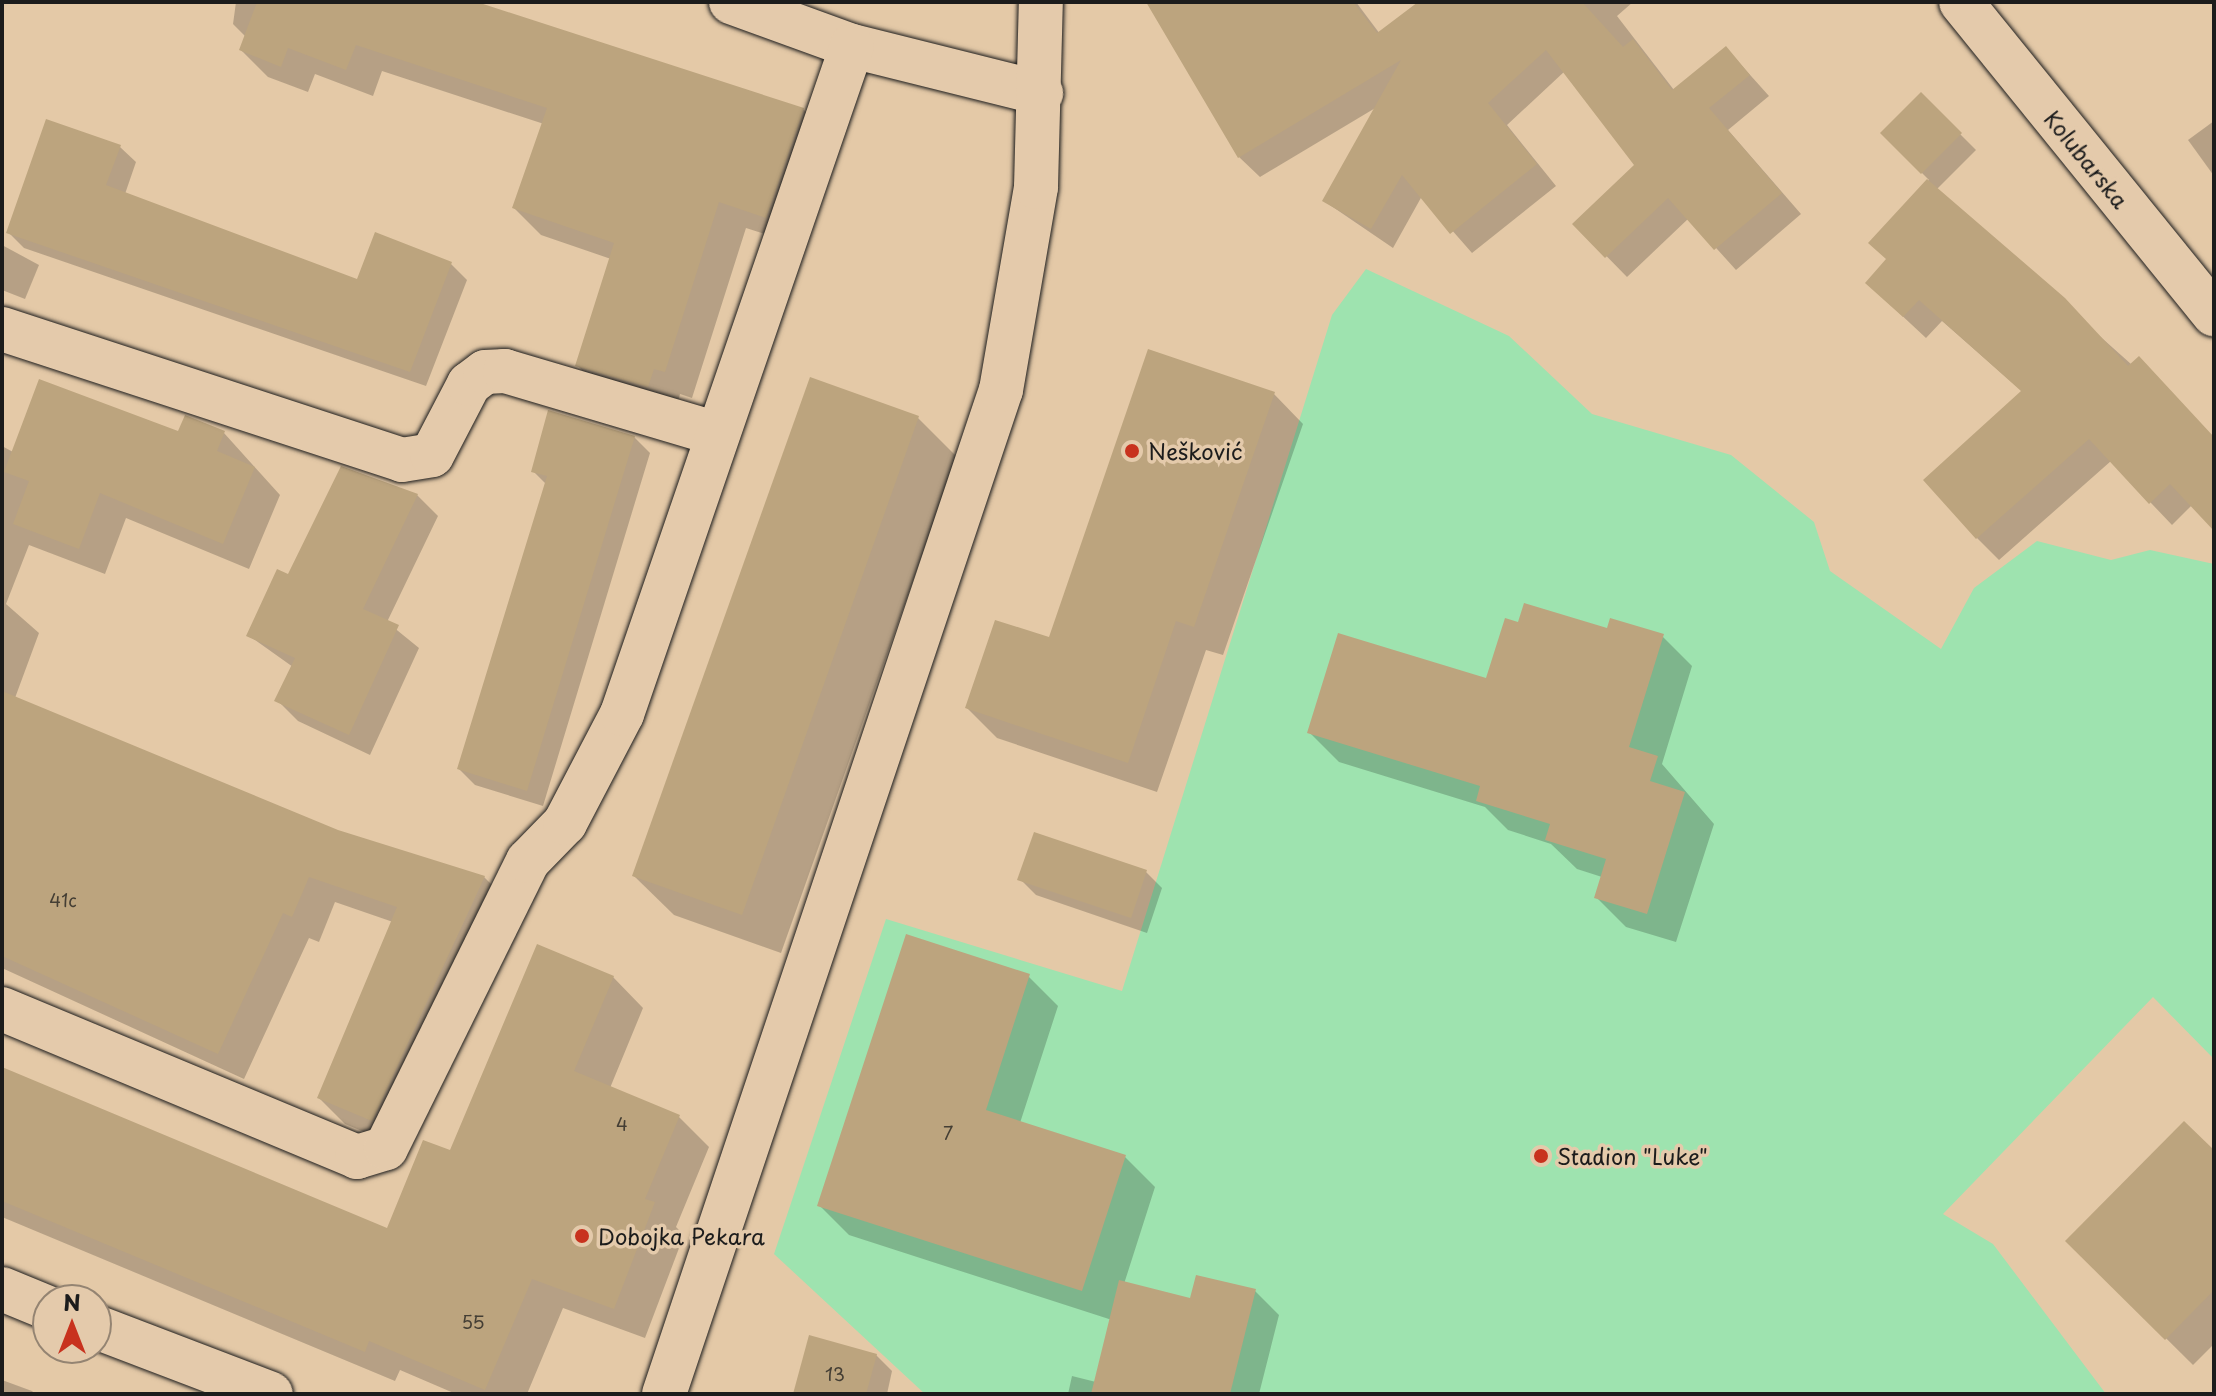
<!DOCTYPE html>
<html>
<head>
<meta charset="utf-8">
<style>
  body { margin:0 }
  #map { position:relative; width:2216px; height:1396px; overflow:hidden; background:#e4c9a7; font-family:"Playpen Sans",sans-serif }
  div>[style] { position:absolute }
  .green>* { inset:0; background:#9ee3af }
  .shadow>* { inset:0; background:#0003 }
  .building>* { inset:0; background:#bca47e }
  .roads { filter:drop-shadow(0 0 2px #1c1c1c) drop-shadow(0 0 2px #1c1c1c) }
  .minor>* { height:44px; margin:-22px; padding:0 22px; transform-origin:22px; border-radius:22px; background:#e4caab }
  .dots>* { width:22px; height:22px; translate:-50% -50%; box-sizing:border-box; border:4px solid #e4caab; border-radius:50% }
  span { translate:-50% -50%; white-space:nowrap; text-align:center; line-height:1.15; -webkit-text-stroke:7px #e4caab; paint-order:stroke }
  .number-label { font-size:18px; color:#443e34 }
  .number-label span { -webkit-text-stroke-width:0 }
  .street-label { font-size:22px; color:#1c1c1c }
  .poi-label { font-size:22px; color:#1c1c1c }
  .left { translate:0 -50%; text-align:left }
  .frame { position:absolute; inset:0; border:4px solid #1c1c1c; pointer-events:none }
  .north { position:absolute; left:32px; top:1284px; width:80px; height:80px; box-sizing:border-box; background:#e4caab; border:2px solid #948472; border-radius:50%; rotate:0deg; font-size:22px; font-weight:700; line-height:32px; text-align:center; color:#1c1c1c }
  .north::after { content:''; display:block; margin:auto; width:28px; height:36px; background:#c8321e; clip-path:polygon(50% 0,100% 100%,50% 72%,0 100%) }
</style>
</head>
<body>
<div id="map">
  <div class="green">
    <div style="clip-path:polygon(1366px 269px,1509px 336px,1592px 414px,1731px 455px,1814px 522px,1830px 571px,1941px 649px,1974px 588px,2037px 541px,2111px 560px,2150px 550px,2214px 564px,2214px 1059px,2153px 997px,1943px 1214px,1993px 1244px,2106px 1394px,925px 1394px,774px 1254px,886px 919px,1122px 991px,1332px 315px)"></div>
  </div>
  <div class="shadow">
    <div style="clip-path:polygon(236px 2px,471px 2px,803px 109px,830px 136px,793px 243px,746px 228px,692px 398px,680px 394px,675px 413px,604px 392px,577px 365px,611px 259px,541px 235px,514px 208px,544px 124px,382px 71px,373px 96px,315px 74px,308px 92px,268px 77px,241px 50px,246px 37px,233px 24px)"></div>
    <div style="clip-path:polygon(1148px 2px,1356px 2px,1380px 34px,1422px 2px,1633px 2px,1617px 16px,1674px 90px,1726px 48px,1769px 96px,1728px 130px,1801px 214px,1736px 270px,1689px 218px,1627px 277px,1575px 224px,1637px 165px,1565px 71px,1507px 125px,1556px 186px,1472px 253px,1422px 196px,1393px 248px,1324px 201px,1377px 107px,1260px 177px,1239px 157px)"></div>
    <div style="clip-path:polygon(1921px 95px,1976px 150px,1936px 190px,2214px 438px,2214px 528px,2192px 505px,2172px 525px,2111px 461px,1999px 560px,1977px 538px,2023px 392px,1942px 321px,1926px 338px,1867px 283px,1888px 260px,1871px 243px,1929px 180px,1882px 133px)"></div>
    <div style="clip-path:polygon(2214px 121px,2214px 176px,2188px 140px)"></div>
    <div style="clip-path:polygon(120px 147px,136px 162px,125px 194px,358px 281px,451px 264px,467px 280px,426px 386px,24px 248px,8px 232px)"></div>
    <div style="clip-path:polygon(2px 245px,39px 265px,25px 299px,2px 290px)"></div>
    <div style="clip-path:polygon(1274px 394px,1303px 424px,1223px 655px,1206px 650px,1157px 792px,997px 738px,967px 708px,1050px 640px)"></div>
    <div style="clip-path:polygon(918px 418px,957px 457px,781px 953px,674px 915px,634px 876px)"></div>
    <div style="clip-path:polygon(224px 433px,280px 495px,249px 569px,126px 518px,105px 574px,29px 545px,6px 604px,39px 633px,15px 698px,338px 832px,484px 877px,510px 903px,398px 1146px,345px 1124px,319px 1098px,393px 922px,335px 902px,319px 942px,309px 938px,244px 1079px,2px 968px,2px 446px,13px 452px)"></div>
    <div style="clip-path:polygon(634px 437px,650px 453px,543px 806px,475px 785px,459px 769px,547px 485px,533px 471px)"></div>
    <div style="clip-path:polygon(417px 495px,438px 516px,387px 622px,419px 648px,370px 755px,298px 721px,277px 700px,293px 667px,248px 635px,289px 577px)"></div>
    <div style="clip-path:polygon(1519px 625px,1662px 636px,1692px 666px,1662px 764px,1714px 824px,1676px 942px,1626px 927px,1596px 897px,1602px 877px,1577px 869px,1551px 844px,1508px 830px,1485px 807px,1339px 762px,1309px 732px,1488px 681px)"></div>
    <div style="clip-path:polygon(1146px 872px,1162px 888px,1147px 933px,1036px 895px,1020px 879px)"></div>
    <div style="clip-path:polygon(1028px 976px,1058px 1006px,1020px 1123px,1125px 1157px,1155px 1187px,1124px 1284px,1192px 1301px,1255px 1291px,1279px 1315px,1259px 1394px,1068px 1394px,1072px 1376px,1096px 1382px,1112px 1320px,849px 1235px,819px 1205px)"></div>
    <div style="clip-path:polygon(613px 977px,643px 1008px,610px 1088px,678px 1116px,709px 1147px,676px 1227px,684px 1235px,645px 1338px,563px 1308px,527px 1394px,456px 1394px,400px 1370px,395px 1381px,2px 1217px,2px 1069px,388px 1230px)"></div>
    <div style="clip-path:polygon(2214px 1153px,2214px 1344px,2193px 1365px,2068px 1241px)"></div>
    <div style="clip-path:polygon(876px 1355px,892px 1371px,887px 1394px,795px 1394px)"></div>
    <div style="clip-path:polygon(2px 1380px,32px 1391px,35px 1394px,2px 1394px)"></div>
  </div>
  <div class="building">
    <div style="clip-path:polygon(257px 2px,477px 2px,804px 108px,766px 218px,719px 202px,665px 372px,654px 369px,648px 387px,575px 366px,614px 243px,512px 208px,547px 108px,356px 45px,346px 70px,288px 48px,281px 67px,239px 50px)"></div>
    <div style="clip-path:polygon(1146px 2px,1353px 2px,1377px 33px,1418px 2px,1582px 2px,1623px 47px,1633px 39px,1672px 90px,1726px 46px,1750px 75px,1709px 108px,1782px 193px,1714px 250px,1668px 198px,1605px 258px,1572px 224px,1634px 165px,1546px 50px,1488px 103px,1537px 164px,1450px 234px,1402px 175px,1371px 229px,1322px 201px,1401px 60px,1238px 158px)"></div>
    <div style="clip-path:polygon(1921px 92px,1962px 133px,1921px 174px,1880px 133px)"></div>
    <div style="clip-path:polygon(46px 119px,121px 145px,106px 185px,357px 279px,375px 232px,452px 262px,410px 372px,6px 233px)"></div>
    <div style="clip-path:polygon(1927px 179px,2065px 298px,2128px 366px,2139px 356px,2214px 437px,2214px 531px,2170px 484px,2149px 504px,2089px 439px,1976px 539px,1923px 480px,2021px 391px,1919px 300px,1903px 317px,1865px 283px,1886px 259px,1868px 243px)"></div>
    <div style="clip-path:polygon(1148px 349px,1275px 392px,1194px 627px,1176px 621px,1128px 763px,965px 708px,995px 620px,1049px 637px)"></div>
    <div style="clip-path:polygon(810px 377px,919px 416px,742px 915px,632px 876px)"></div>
    <div style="clip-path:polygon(39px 379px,178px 431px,185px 415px,225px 431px,217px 451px,255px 467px,223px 544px,100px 493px,79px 549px,13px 524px,29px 481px,4px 472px)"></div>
    <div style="clip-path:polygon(548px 410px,635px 436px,527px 791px,457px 769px,547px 476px,531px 472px)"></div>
    <div style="clip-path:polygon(341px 466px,418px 494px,363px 609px,399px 625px,349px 735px,274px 701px,295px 658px,246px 636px,277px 569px,288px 574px)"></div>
    <div style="clip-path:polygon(1524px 603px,1607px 628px,1610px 618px,1664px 634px,1629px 747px,1658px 756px,1650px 781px,1685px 792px,1647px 914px,1594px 898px,1606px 859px,1545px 840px,1550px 824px,1476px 801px,1480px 786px,1307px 733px,1338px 633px,1486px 678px,1505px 618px,1518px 622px)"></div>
    <div style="clip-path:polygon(2px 691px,338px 830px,485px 876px,372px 1121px,317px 1098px,397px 907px,309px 877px,292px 917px,283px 913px,218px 1054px,2px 956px)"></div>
    <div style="clip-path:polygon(1034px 832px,1147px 870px,1131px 918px,1017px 880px)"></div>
    <div style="clip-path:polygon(906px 934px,1030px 974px,986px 1110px,1126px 1155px,1082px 1291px,817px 1206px)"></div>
    <div style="clip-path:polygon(537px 944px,614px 976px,574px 1071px,680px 1115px,645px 1199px,655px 1202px,614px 1309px,532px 1279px,485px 1390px,369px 1341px,365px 1352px,2px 1201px,2px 1067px,387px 1228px,423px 1140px,450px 1150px)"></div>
    <div style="clip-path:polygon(2184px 1121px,2214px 1150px,2214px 1290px,2165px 1340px,2065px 1241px)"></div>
    <div style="clip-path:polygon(1196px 1275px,1256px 1289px,1230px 1394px,1091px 1394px,1119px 1280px,1190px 1298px)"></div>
    <div style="clip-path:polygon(809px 1335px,877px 1354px,866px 1394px,793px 1394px)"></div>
  </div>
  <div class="roads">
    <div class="minor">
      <div style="left:731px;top:2px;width:129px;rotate:20deg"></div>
      <div style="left:852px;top:46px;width:195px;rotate:14deg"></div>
      <div style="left:1961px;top:2px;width:402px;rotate:51deg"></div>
      <div style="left:2px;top:329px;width:421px;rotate:18.1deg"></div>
      <div style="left:402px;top:460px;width:30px;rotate:-9deg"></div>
      <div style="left:432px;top:455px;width:80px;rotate:-62.5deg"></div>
      <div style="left:469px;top:384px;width:20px;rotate:-37deg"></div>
      <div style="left:485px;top:372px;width:20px;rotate:-3deg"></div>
      <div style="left:505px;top:371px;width:222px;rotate:16.5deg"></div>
      <div style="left:2px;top:1009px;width:385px;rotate:22.6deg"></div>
      <div style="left:357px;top:1157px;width:30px;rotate:-17deg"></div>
      <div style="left:386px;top:1148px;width:320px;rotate:-63.7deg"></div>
      <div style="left:528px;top:861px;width:53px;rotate:-45.8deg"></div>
      <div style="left:565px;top:823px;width:123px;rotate:-62.4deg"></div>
      <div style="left:622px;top:714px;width:706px;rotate:-71deg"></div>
      <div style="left:2px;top:1289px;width:50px;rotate:22.4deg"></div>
      <div style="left:96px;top:1327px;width:187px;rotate:20.9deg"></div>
      <div style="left:664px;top:1394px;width:1059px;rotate:-71.45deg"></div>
      <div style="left:1001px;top:390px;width:206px;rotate:-80.2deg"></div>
      <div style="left:1036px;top:187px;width:185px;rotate:-88.5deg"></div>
    </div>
  </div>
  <div class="dots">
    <div style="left:1132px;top:451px;background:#c8321e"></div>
    <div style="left:1541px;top:1156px;background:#c8321e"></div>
    <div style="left:582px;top:1236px;background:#c8321e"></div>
  </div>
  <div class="number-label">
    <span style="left:63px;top:900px">41c</span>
    <span style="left:622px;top:1124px">4</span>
    <span style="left:948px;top:1133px">7</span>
    <span style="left:473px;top:1322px">55</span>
    <span style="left:835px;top:1374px">13</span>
  </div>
  <div class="street-label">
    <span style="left:2087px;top:159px;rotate:51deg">Kolubarska</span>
  </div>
  <div class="poi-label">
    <span class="left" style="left:1148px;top:451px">Nešković</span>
    <span class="left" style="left:1557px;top:1156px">Stadion "Luke"</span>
    <span class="left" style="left:598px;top:1236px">Dobojka Pekara</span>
  </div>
  <div class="frame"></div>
  <div class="north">N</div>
</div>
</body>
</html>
